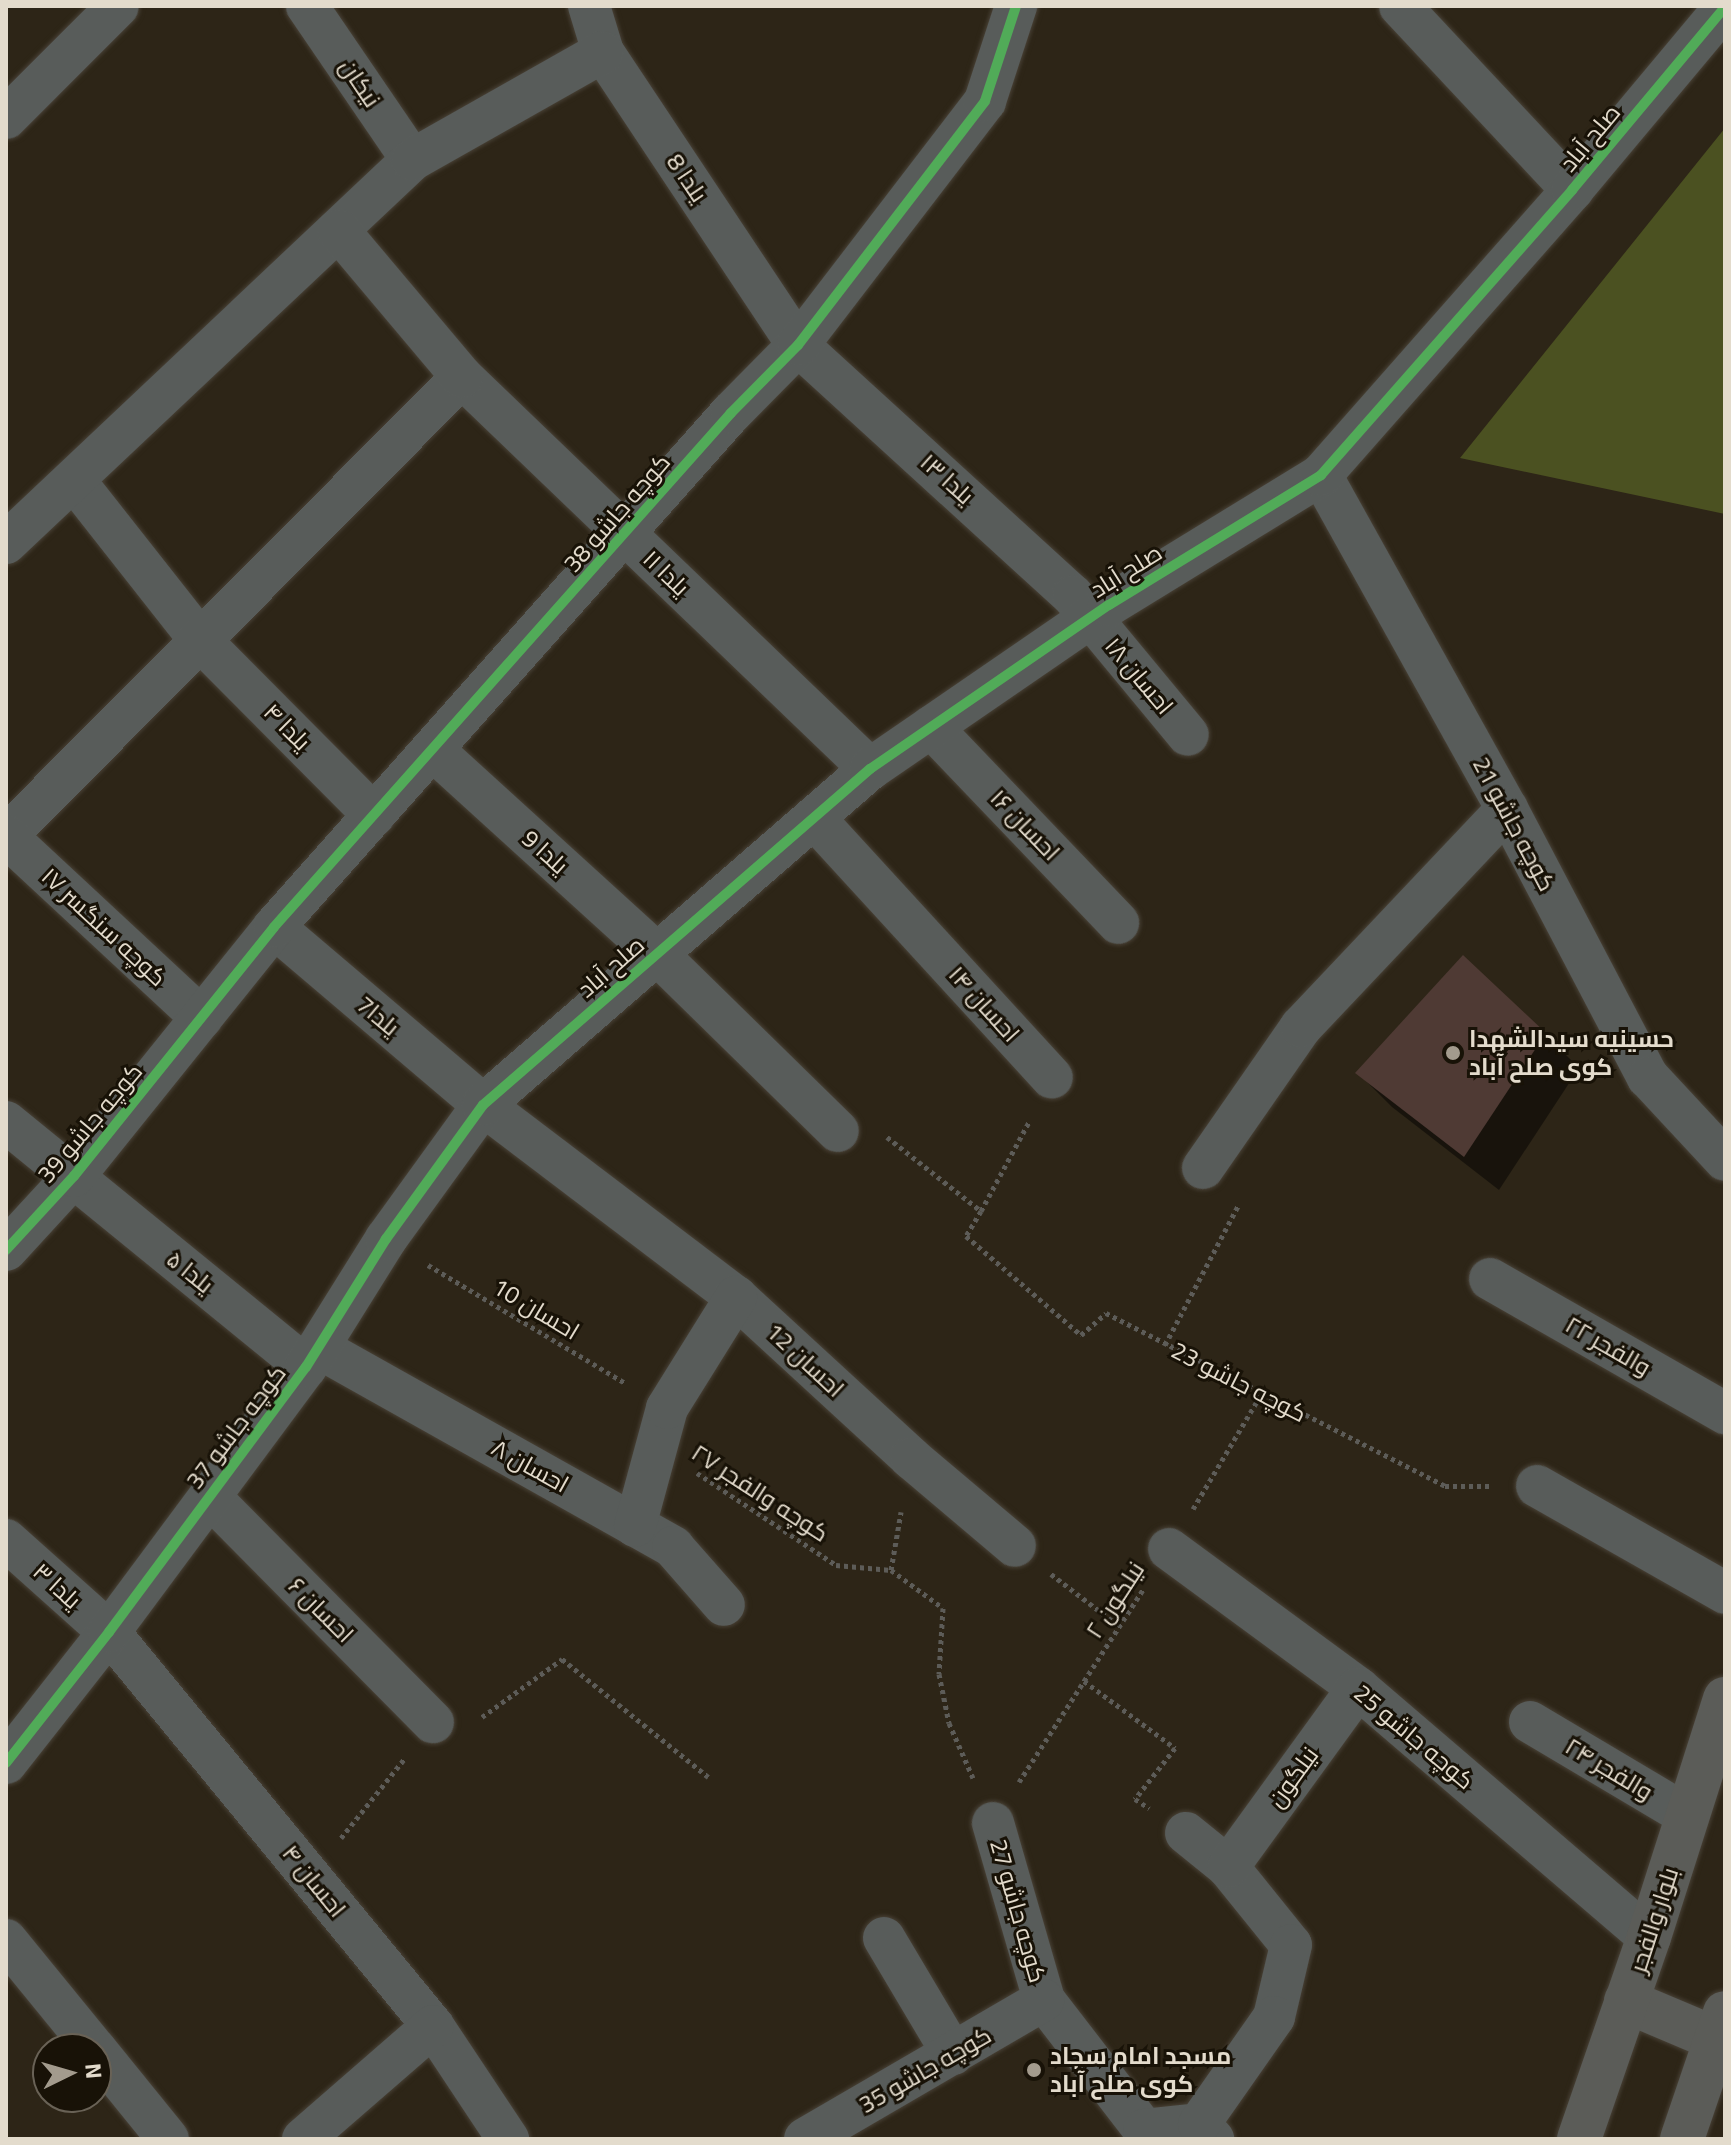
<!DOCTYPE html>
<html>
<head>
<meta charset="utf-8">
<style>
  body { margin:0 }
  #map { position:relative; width:1731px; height:2145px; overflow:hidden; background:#2d2517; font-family:Georgia,Cairo,serif }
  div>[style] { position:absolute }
  .green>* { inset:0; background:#4b5121 }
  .shadow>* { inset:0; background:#0007 }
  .building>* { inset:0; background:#4f3a34 }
  .path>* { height:5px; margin-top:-2.5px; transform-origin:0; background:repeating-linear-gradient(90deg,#5d5c58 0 4px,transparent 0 8px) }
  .roads { filter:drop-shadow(0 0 2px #484136) drop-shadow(0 0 2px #484136) }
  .street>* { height:42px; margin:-21px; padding:0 21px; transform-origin:21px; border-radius:21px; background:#585c5a }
  .secondary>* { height:44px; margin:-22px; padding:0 22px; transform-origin:22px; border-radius:22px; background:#5b5c58 }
  .cycleway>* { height:10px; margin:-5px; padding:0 5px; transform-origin:5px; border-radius:5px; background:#51ab58 }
  .dots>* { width:22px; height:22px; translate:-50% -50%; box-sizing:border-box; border:4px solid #181207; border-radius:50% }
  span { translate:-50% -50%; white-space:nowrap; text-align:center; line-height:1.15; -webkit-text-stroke:6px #181207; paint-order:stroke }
  .street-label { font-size:24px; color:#e3dbcc }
  .poi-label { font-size:24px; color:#e3dbcc; font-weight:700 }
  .left { translate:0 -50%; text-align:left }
  .frame { position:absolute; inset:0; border:8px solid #e3dbcc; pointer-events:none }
  .north { position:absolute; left:32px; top:2033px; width:80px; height:80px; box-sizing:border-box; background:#181207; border:2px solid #696256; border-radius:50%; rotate:85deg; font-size:22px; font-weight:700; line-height:32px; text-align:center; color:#e3dbcc }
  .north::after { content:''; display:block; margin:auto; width:28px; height:36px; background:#a39b8d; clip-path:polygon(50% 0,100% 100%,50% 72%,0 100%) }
</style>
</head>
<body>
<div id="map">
  <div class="green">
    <div style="clip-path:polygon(1725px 128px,1725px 514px,1460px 458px)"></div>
  </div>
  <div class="shadow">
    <div style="clip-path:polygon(1545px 1034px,1579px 1068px,1499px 1190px,1392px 1107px,1358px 1073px)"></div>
  </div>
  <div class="building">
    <div style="clip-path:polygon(1463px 955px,1546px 1033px,1464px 1157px,1355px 1073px)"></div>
  </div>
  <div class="path">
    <div style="left:887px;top:1137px;width:120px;rotate:38.2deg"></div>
    <div style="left:981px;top:1211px;width:29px;rotate:121deg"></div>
    <div style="left:966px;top:1236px;width:152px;rotate:40.7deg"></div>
    <div style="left:1081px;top:1335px;width:33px;rotate:-41deg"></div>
    <div style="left:1106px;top:1313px;width:381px;rotate:27deg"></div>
    <div style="left:1445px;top:1486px;width:47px"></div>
    <div style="left:981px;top:1211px;width:103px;rotate:-61.7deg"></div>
    <div style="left:428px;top:1265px;width:230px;rotate:30.9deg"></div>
    <div style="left:1165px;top:1345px;width:159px;rotate:-62.3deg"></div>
    <div style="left:697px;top:1473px;width:167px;rotate:33.5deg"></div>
    <div style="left:836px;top:1565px;width:55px;rotate:5.2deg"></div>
    <div style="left:891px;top:1570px;width:64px;rotate:36.2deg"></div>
    <div style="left:943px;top:1608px;width:66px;rotate:93.5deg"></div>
    <div style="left:939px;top:1674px;width:50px;rotate:78.5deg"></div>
    <div style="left:949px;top:1723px;width:60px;rotate:66.4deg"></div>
    <div style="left:1193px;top:1509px;width:135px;rotate:-59.3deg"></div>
    <div style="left:891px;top:1570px;width:59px;rotate:-80.2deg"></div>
    <div style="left:1051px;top:1574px;width:86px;rotate:37.4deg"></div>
    <div style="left:1084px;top:1681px;width:113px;rotate:36.4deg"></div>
    <div style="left:1175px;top:1748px;width:65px;rotate:128.1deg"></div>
    <div style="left:1135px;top:1799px;width:17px;rotate:33deg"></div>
    <div style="left:482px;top:1717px;width:99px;rotate:-35.9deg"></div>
    <div style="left:562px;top:1659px;width:188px;rotate:38.9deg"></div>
    <div style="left:1019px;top:1782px;width:231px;rotate:-57.2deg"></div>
    <div style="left:341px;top:1838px;width:102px;rotate:-51.3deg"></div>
  </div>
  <div class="roads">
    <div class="street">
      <div style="left:307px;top:6px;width:186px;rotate:55.7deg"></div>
      <div style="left:589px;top:6px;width:48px;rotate:73.1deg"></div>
      <div style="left:603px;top:52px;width:352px;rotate:56.4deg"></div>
      <div style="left:798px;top:345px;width:372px;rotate:42.4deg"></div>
      <div style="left:1073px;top:596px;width:180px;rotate:50.4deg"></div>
      <div style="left:1400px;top:6px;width:252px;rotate:46.9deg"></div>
      <div style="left:6px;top:118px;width:158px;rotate:-45deg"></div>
      <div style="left:462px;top:377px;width:566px;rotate:43.85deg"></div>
      <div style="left:1321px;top:475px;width:382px;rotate:60.9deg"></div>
      <div style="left:1507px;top:809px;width:303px;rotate:62.3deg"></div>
      <div style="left:1648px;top:1077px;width:113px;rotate:47.1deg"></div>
      <div style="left:74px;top:480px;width:204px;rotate:51.8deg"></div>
      <div style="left:200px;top:640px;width:247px;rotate:45.2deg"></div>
      <div style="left:6px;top:543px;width:558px;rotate:-43.33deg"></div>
      <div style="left:412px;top:160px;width:219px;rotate:-29.5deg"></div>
      <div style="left:931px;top:727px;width:271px;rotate:46.3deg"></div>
      <div style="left:433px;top:750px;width:303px;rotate:42.3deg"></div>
      <div style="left:657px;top:954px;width:253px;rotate:44.4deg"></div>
      <div style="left:814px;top:818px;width:352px;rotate:47.5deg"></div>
      <div style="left:6px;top:836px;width:647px;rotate:-45.19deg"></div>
      <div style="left:462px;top:377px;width:192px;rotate:-130.1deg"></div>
      <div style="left:6px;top:836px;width:267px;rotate:42.9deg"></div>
      <div style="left:274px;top:927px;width:275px;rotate:40.4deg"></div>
      <div style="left:483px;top:1105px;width:318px;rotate:37.2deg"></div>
      <div style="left:736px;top:1297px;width:238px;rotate:42.6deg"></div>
      <div style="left:911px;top:1458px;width:136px;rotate:40.2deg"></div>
      <div style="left:6px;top:1122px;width:387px;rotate:39.2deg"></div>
      <div style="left:1203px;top:1168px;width:172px;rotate:-55.2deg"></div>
      <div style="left:1301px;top:1027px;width:300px;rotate:-46.6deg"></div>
      <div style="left:6px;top:1250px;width:100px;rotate:-47.4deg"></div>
      <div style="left:74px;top:1176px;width:319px;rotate:-51.2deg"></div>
      <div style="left:274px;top:927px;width:688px;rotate:-48.36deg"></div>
      <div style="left:731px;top:413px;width:95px;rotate:-45.4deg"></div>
      <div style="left:798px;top:345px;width:307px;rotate:-52.5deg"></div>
      <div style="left:985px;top:101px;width:100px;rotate:-71.9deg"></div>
      <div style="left:1490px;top:1279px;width:271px;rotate:29.7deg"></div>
      <div style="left:319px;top:1348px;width:406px;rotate:29.3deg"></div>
      <div style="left:673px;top:1547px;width:77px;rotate:48.7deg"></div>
      <div style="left:1537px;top:1486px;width:216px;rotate:29.6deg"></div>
      <div style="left:210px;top:1497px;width:317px;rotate:45.3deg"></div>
      <div style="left:635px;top:1526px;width:122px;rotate:-74.8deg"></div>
      <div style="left:667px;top:1408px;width:131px;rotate:-58.1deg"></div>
      <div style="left:6px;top:1540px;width:138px;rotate:41.8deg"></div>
      <div style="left:109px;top:1632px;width:510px;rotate:50.57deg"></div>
      <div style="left:433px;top:2026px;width:136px;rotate:56.4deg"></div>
      <div style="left:1169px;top:1549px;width:235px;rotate:36.3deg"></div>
      <div style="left:1358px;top:1688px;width:383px;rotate:40.6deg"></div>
      <div style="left:1530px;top:1722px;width:184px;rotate:30.7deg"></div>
      <div style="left:6px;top:1763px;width:167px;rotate:-51.8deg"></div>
      <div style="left:109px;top:1632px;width:330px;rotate:-53.4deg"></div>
      <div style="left:306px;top:1367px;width:151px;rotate:-58deg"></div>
      <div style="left:386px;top:1239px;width:165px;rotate:-54.1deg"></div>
      <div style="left:483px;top:1105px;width:513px;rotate:-40.97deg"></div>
      <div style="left:870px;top:769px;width:290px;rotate:-34.5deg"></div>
      <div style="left:1109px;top:605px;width:249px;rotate:-31.5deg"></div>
      <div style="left:1321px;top:475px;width:380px;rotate:-48.6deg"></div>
      <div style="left:1572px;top:190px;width:239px;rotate:-50.1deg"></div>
      <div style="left:993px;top:1823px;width:184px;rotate:73.9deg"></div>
      <div style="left:1044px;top:2000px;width:164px;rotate:52.4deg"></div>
      <div style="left:1144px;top:2130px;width:55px;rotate:-6.2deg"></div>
      <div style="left:1199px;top:2124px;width:21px;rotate:47deg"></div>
      <div style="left:1186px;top:1833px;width:54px;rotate:39deg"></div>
      <div style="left:1228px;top:1867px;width:100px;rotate:51.1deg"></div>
      <div style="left:1291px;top:1945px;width:74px;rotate:103.3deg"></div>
      <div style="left:1274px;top:2017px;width:131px;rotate:125deg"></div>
      <div style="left:1228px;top:1867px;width:221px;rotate:-54deg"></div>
      <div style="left:884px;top:1938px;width:135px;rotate:59.3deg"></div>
      <div style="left:6px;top:1940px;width:141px;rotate:50.8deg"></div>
      <div style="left:96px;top:2050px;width:114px;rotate:51deg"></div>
      <div style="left:303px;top:2139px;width:172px;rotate:-41deg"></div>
      <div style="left:805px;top:2139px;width:276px;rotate:-30.2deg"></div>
    </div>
    <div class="secondary">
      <div style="left:1626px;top:2001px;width:98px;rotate:22.9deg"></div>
      <div style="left:1579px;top:2139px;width:214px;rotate:-70.9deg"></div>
      <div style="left:1649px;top:1937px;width:250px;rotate:-72.3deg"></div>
      <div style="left:1682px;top:2139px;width:133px;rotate:-71.2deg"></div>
    </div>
  </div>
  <div class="cycleway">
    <div style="left:6px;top:1250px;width:100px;rotate:-47.4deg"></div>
    <div style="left:74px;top:1176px;width:319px;rotate:-51.2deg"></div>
    <div style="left:274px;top:927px;width:688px;rotate:-48.36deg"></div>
    <div style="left:731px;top:413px;width:95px;rotate:-45.4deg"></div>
    <div style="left:798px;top:345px;width:307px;rotate:-52.5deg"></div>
    <div style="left:985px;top:101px;width:100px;rotate:-71.9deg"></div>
    <div style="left:6px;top:1763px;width:167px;rotate:-51.8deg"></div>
    <div style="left:109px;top:1632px;width:330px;rotate:-53.4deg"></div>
    <div style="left:306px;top:1367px;width:151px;rotate:-58deg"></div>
    <div style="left:386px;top:1239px;width:165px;rotate:-54.1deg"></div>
    <div style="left:483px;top:1105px;width:513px;rotate:-40.97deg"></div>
    <div style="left:870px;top:769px;width:290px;rotate:-34.5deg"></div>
    <div style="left:1109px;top:605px;width:249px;rotate:-31.5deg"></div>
    <div style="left:1321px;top:475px;width:380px;rotate:-48.6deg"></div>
    <div style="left:1572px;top:190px;width:239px;rotate:-50.1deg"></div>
  </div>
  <div class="dots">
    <div style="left:1453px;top:1053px;background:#a39b8d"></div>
    <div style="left:1034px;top:2070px;background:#a39b8d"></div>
  </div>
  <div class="street-label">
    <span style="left:360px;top:83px;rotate:56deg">نیکان</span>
    <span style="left:1590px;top:138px;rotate:-50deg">صلح آباد</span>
    <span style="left:687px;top:178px;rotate:56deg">یلدا 8</span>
    <span style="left:947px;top:479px;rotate:42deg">یلدا ۱۳</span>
    <span style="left:617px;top:513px;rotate:-49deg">کوچه جاشو 38</span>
    <span style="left:1126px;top:571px;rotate:-32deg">صلح آباد</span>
    <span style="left:666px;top:573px;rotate:44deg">یلدا ۱۱</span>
    <span style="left:1139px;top:676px;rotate:50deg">احسان ۱۸</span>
    <span style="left:287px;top:727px;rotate:45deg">یلدا ۴</span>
    <span style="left:1514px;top:824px;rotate:62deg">کوچه جاشو 21</span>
    <span style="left:1025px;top:825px;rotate:46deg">احسان ۱۶</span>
    <span style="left:545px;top:852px;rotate:42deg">یلدا 9</span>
    <span style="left:104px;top:927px;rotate:43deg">کوچه سنگسر ۱۷</span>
    <span style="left:611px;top:967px;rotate:-41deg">صلح آباد</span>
    <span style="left:984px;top:1004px;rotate:48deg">احسان ۱۴</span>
    <span style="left:378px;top:1016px;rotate:40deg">یلدا7</span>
    <span style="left:90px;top:1123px;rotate:-50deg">کوچه جاشو 39</span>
    <span style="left:190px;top:1272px;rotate:39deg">یلدا ۵</span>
    <span style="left:536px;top:1309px;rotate:31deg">احسان 10</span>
    <span style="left:1608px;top:1346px;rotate:30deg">والفجر ۲۲</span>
    <span style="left:805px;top:1360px;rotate:43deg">احسان 12</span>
    <span style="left:1239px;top:1382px;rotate:27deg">کوچه جاشو 23</span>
    <span style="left:236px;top:1427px;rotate:-53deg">کوچه جاشو 37</span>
    <span style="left:530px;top:1466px;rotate:29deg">احسان ۸</span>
    <span style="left:760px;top:1493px;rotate:33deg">کوچه والفجر ۲۷</span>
    <span style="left:57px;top:1586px;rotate:42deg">یلدا ۳</span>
    <span style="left:1115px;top:1600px;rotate:-57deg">نیلگون ۲</span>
    <span style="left:321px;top:1610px;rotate:45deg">احسان ۶</span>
    <span style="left:1414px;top:1737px;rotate:40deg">کوچه جاشو 25</span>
    <span style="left:1609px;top:1769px;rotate:31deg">والفجر ۲۴</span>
    <span style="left:1293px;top:1777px;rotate:-54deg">نیلگون</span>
    <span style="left:314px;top:1881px;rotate:51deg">احسان ۴</span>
    <span style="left:1018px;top:1911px;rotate:74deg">کوچه جاشو 27</span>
    <span style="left:1654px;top:1920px;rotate:-72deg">بلوار والفجر</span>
    <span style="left:925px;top:2070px;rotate:-30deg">کوچه جاشو 35</span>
  </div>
  <div class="poi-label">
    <span class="left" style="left:1469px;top:1053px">حسینیه سیدالشهدا<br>کوی صلح آباد</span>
    <span class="left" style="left:1050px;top:2070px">مسجد امام سجاد<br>کوی صلح آباد</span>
  </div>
  <div class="frame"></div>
  <div class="north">N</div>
</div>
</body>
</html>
